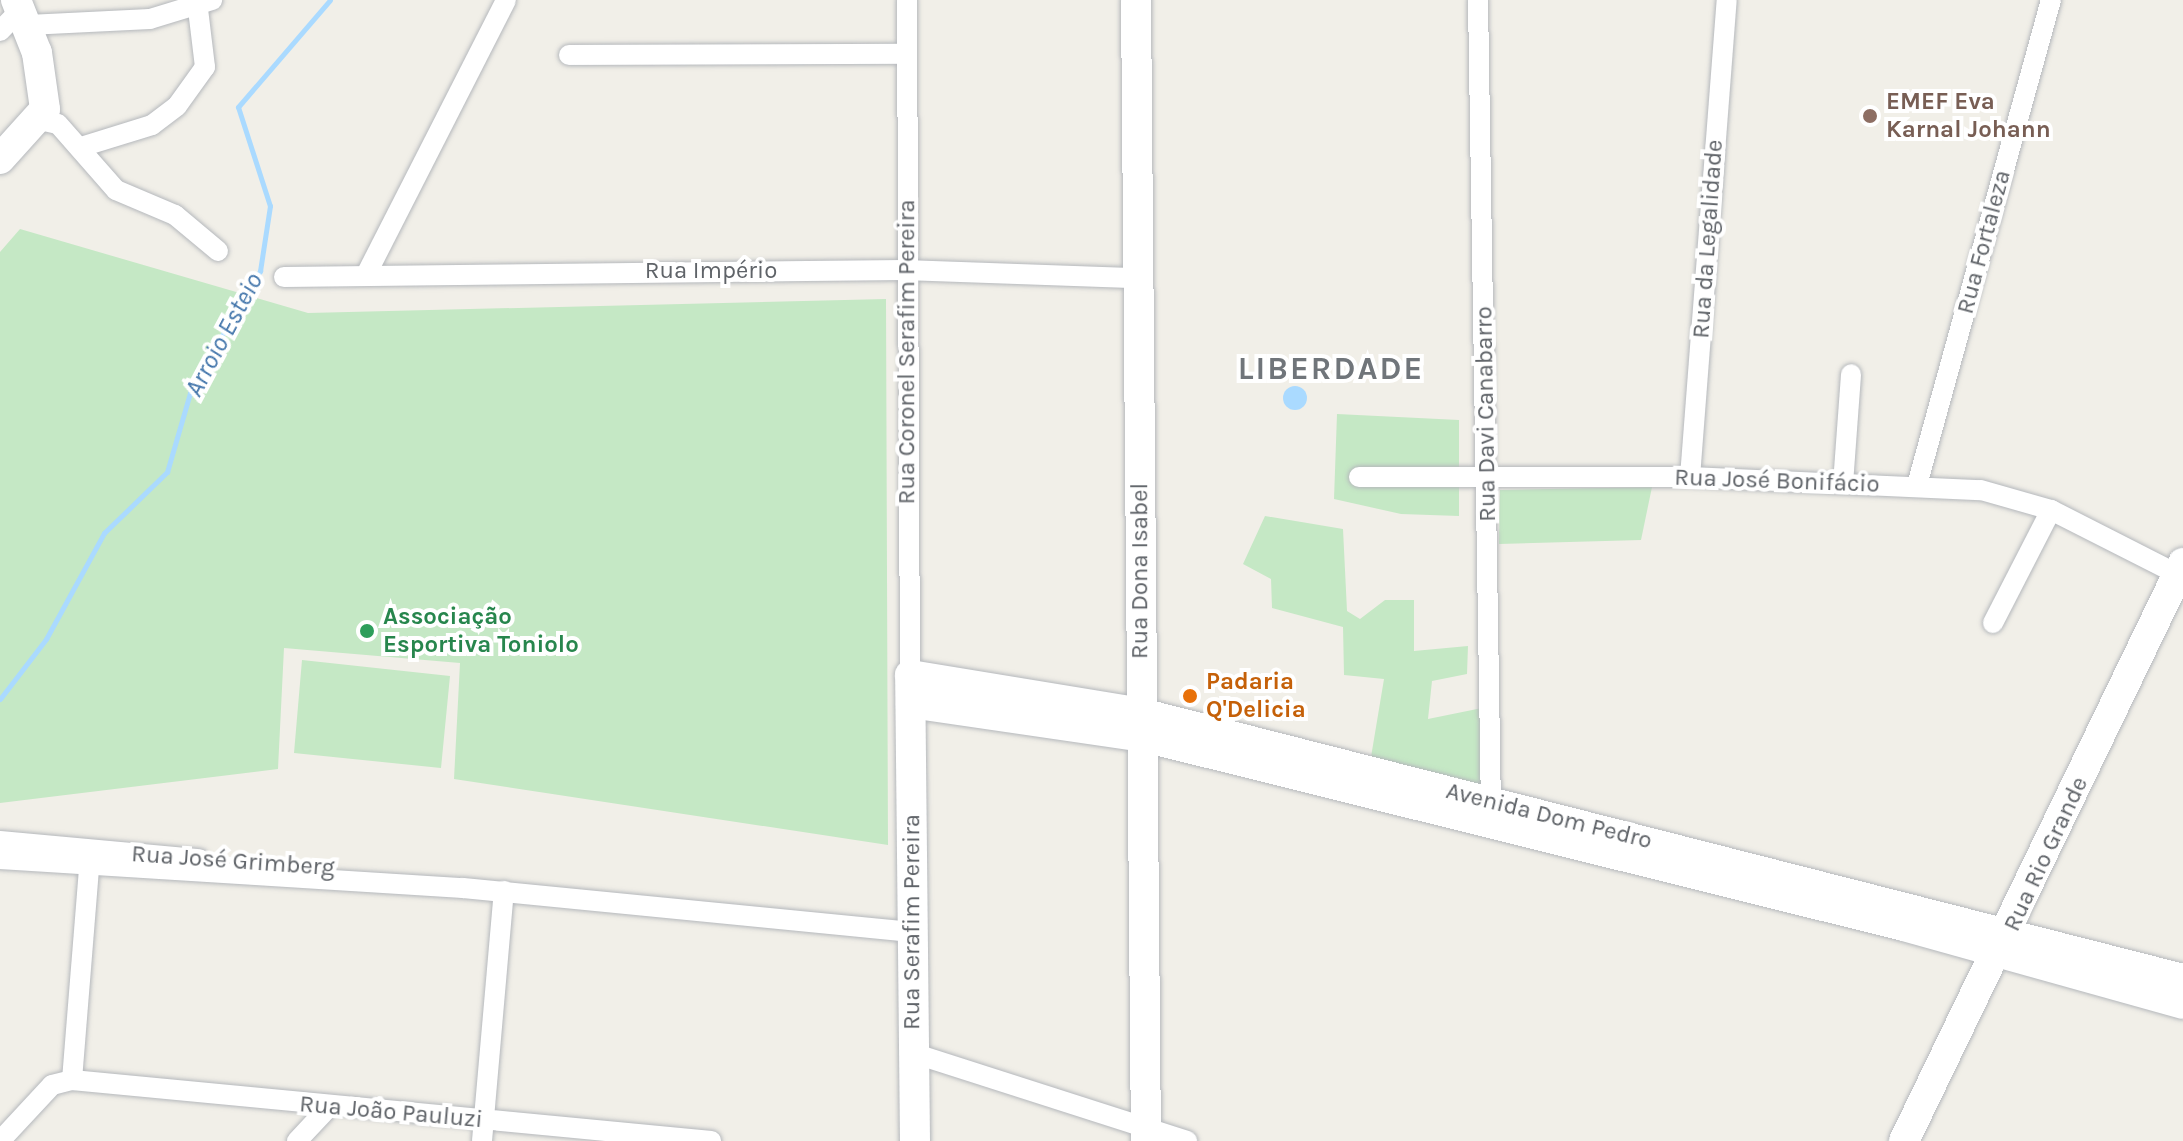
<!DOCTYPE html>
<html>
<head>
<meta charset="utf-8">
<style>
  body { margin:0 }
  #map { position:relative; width:2183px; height:1141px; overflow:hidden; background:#f1efe8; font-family:Karla,sans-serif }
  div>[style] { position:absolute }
  .green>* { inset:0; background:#c5e8c5 }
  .water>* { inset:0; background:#aadaff }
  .round { border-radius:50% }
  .stream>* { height:5px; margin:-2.5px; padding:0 2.5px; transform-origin:2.5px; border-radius:2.5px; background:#aadaff }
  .roads { filter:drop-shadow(0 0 2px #b5b8bc) drop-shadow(0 0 2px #b5b8bc) }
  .street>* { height:20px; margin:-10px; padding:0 10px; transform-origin:10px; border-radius:10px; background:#fff }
  .secondary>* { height:30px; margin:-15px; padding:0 15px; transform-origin:15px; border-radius:15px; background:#fff }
  .dots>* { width:22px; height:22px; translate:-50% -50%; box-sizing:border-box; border:4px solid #fff; border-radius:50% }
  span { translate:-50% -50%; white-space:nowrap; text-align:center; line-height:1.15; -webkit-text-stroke:8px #fff; paint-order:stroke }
  .education-label { font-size:24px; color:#785e54; font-weight:700 }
  .left { translate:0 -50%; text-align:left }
  .street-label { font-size:24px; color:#5f6368 }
  .leisure-label { font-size:24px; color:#27864d; font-weight:700 }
  .food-label { font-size:24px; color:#c56008; font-weight:700 }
  .water-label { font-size:26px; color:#4174aa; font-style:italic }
  .district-label { font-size:32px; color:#70757a; font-weight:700; letter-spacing:2px }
</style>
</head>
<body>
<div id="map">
  <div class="green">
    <div style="clip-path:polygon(20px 229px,308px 313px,886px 299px,888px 845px,454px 779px,460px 663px,284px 648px,278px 769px,0 803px,0 252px)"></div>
    <div style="clip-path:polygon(1337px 414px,1459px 420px,1459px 516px,1401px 514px,1334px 499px)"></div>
    <div style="clip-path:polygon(1652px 487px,1641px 540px,1499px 544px,1500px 490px)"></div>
    <div style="clip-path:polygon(1265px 516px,1343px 529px,1347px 611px,1360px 619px,1385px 600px,1414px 600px,1414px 651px,1468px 646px,1467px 674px,1432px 681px,1428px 719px,1482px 708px,1484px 799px,1370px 763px,1384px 679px,1344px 675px,1343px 627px,1272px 608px,1271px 579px,1243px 564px)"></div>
    <div style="clip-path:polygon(302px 660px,450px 676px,441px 768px,294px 753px)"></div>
  </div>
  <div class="water">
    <div class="round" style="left:1283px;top:386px;width:24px;height:24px"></div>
  </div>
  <div class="stream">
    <div style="left:0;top:699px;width:76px;rotate:-52.5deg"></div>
    <div style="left:46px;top:639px;width:121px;rotate:-61.3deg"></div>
    <div style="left:104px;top:533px;width:88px;rotate:-44.1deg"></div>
    <div style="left:167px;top:472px;width:90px;rotate:-73.8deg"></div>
    <div style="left:192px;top:386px;width:134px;rotate:-59.4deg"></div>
    <div style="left:260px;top:271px;width:66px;rotate:-81.3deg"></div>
    <div style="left:270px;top:206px;width:104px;rotate:-107.9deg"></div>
    <div style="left:238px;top:107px;width:141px;rotate:-49.3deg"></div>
  </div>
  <div class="roads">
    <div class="street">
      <div style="left:907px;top:0;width:675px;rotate:89.75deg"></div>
      <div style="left:1478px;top:0;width:812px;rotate:89.08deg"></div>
      <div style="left:28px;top:25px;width:122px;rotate:-2.8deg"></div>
      <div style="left:150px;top:19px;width:65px;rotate:-17deg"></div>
      <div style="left:0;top:31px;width:30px;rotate:-46deg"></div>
      <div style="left:569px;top:55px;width:338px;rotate:-0.2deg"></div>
      <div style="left:40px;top:120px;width:18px;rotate:13deg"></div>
      <div style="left:58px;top:124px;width:88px;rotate:48.7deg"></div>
      <div style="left:116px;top:190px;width:64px;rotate:23deg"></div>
      <div style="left:175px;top:215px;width:56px;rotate:39.9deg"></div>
      <div style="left:81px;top:147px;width:74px;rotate:-17.2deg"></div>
      <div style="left:152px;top:125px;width:31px;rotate:-37deg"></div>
      <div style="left:177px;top:106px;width:48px;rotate:-54.3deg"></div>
      <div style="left:205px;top:67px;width:58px;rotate:-96.9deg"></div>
      <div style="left:367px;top:273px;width:306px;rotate:-63deg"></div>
      <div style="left:284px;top:277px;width:620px;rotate:-0.65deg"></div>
      <div style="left:904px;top:270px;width:234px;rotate:2deg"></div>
      <div style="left:1359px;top:477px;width:331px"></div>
      <div style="left:1690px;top:477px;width:291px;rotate:2.6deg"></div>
      <div style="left:1981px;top:490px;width:73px;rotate:15.9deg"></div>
      <div style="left:2051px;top:510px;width:141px;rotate:26.9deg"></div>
      <div style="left:1690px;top:477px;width:478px;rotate:-85.6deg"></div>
      <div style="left:1843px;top:484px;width:110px;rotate:-85.8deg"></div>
      <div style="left:1917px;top:485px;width:503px;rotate:-74.56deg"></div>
      <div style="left:1993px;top:623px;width:127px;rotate:-62.8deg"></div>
      <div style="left:0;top:841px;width:200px;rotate:5.2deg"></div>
      <div style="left:0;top:859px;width:464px;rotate:3.6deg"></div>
      <div style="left:463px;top:888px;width:451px;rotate:5.6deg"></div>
      <div style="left:913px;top:1053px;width:288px;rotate:17.8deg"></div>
      <div style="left:72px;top:1080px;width:642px;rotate:5.45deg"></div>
      <div style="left:0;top:1141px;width:76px;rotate:-47.1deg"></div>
      <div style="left:52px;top:1085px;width:21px;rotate:-14deg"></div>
      <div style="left:72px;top:1080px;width:223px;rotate:-85.4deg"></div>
      <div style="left:297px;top:1141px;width:45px;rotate:-46.8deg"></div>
      <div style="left:482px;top:1141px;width:251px;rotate:-85deg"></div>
    </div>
    <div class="secondary">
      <div style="left:1136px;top:0;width:1141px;rotate:89.5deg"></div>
      <div style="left:0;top:159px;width:67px;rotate:-48deg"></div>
      <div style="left:45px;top:109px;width:57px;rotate:-98.1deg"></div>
      <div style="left:37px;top:53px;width:57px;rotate:-111.6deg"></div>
      <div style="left:911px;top:703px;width:235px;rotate:8.3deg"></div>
      <div style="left:1144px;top:737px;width:783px;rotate:13.97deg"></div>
      <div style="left:1904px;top:926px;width:290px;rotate:15.6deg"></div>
      <div style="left:915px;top:1141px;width:466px;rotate:-90.6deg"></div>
      <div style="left:910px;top:675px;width:234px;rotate:9.3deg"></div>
      <div style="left:1141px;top:713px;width:1075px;rotate:14.32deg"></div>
      <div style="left:1904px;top:1141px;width:642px;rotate:-64.23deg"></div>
    </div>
  </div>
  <div class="dots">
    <div style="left:1870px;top:116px;background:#8d6e63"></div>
    <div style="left:367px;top:631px;background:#2e9e5b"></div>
    <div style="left:1190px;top:696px;background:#e8710a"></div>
  </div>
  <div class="education-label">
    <span class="left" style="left:1886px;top:116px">EMEF Eva<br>Karnal Johann</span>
  </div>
  <div class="street-label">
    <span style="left:1708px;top:239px;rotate:-86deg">Rua da Legalidade</span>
    <span style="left:1984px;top:242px;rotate:-75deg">Rua Fortaleza</span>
    <span style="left:711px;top:271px">Rua Império</span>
    <span style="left:907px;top:352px;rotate:-90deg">Rua Coronel Serafim Pereira</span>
    <span style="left:1486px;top:414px;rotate:-91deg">Rua Davi Canabarro</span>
    <span style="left:1777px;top:481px;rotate:2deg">Rua José Bonifácio</span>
    <span style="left:1140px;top:571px;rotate:-90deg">Rua Dona Isabel</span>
    <span style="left:1549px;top:816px;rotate:14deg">Avenida Dom Pedro</span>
    <span style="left:2046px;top:854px;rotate:-65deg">Rua Rio Grande</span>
    <span style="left:233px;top:861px;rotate:4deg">Rua José Grimberg</span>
    <span style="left:912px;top:922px;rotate:-90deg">Rua Serafim Pereira</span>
    <span style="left:391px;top:1112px;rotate:5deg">Rua João Pauluzi</span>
  </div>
  <div class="leisure-label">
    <span class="left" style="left:383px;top:631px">Associação<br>Esportiva Toniolo</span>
  </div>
  <div class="food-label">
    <span class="left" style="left:1206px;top:696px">Padaria<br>Q'Delicia</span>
  </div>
  <div class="water-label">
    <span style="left:224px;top:335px;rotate:-62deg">Arroio Esteio</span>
  </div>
  <div class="district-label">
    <span style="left:1331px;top:369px">LIBERDADE</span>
  </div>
</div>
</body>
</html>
